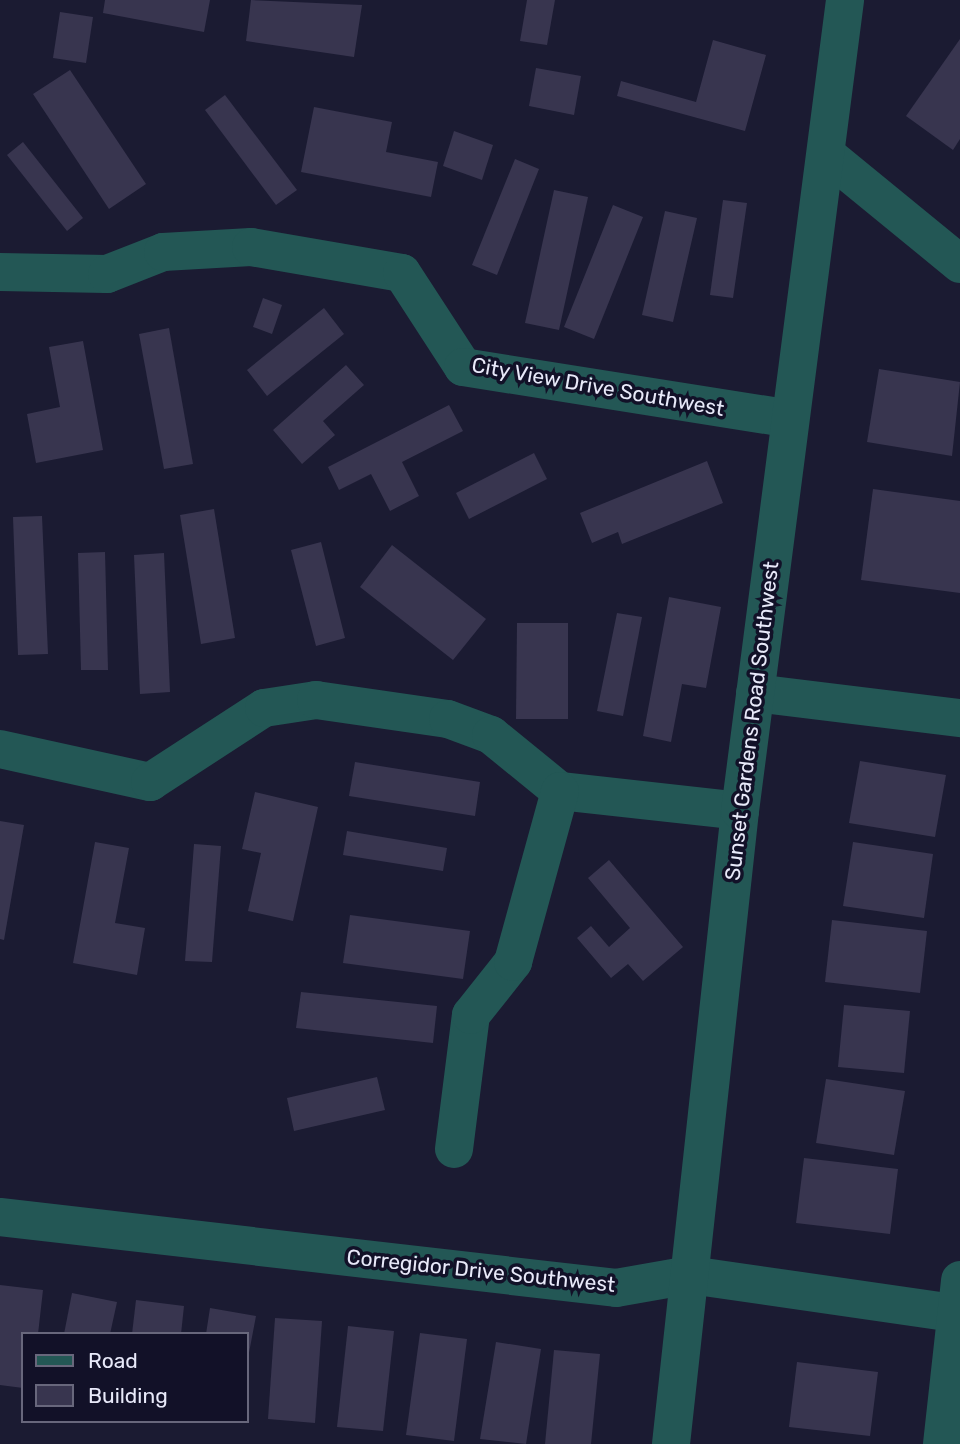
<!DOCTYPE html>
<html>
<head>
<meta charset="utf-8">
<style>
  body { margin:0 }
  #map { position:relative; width:960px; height:1444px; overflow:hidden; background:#1b1b32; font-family:Rubik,sans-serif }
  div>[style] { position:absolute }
  .building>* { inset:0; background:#38354f }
  .minor>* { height:38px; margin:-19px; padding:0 19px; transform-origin:19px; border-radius:19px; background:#235755 }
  span { translate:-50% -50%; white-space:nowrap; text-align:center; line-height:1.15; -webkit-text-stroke:7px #121128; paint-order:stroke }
  .street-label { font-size:21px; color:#e8e9f9 }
  .legend { position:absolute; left:21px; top:1332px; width:228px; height:91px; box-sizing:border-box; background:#121128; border:2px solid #68677c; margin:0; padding:9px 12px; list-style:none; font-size:21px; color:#e8e9f9 }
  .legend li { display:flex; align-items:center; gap:14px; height:35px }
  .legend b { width:35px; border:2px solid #68677c }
</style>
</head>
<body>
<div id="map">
  <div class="building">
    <div style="clip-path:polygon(105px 0,210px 0,204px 32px,103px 13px)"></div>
    <div style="clip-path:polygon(251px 0,362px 5px,354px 57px,246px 41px)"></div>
    <div style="clip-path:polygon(527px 0,555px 0,547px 45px,520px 41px)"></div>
    <div style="clip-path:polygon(60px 12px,93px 17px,86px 63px,53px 58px)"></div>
    <div style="clip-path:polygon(960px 39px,960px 139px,953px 150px,906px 116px)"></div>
    <div style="clip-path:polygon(713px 40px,766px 55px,745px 131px,617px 96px,621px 81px,696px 102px)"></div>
    <div style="clip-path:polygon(536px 68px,581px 76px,574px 115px,529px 106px)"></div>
    <div style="clip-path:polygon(70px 70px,146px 184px,109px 209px,33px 94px)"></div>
    <div style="clip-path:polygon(225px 95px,297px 190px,276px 205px,205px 110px)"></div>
    <div style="clip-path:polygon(314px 107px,392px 122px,386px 152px,438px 162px,431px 197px,301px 172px)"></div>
    <div style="clip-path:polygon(454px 131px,493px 145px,482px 180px,443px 166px)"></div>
    <div style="clip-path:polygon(23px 142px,83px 218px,67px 231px,7px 155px)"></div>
    <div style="clip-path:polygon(515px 159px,539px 169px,497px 275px,472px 265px)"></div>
    <div style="clip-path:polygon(554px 190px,588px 197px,559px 330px,525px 323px)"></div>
    <div style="clip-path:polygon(723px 200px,747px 203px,733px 298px,710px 295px)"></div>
    <div style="clip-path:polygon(613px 205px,643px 217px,594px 339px,564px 327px)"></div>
    <div style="clip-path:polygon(665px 211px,697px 218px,673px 322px,642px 315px)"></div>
    <div style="clip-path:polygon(263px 298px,282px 305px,272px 334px,253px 327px)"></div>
    <div style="clip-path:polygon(324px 308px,344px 334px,267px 396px,247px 370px)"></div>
    <div style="clip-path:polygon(169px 328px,193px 464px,164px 469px,139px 334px)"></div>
    <div style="clip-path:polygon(83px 341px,103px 450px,36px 463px,27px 414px,60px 407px,49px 347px)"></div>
    <div style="clip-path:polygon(346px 365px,364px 385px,323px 421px,335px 435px,302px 464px,273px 430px)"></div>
    <div style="clip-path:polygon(879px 369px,960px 382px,952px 456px,867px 442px)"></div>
    <div style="clip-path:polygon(449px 405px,463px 431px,402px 462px,419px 496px,390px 511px,371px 474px,339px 490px,328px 467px)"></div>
    <div style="clip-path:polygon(534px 453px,547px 479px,469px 519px,456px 493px)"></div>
    <div style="clip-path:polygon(707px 461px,723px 503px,622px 544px,618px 532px,592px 543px,580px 513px)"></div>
    <div style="clip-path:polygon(873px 489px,960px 501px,960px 593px,861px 580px)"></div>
    <div style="clip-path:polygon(214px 509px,235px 638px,201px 644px,180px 515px)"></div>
    <div style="clip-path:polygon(42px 516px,48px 654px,18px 655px,13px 517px)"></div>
    <div style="clip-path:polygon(321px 542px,345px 638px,316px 646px,291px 550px)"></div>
    <div style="clip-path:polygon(392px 545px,486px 619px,453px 660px,360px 587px)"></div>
    <div style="clip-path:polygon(105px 552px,108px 670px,81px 670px,78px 553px)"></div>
    <div style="clip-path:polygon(164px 553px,170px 692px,140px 694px,134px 555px)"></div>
    <div style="clip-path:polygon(669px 597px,721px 607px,706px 688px,682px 684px,671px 742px,643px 736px)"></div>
    <div style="clip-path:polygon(617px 613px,642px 617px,623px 716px,597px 711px)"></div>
    <div style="clip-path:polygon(517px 623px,568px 623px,568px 719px,516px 719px)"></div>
    <div style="clip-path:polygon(860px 761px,946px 775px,935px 837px,849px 823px)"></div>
    <div style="clip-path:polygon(355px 762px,480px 782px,475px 816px,349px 796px)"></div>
    <div style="clip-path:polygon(255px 792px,318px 807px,293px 921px,248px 911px,261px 853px,242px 849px)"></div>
    <div style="clip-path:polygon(0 821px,24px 825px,4px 940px,0 939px)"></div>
    <div style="clip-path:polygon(347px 831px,447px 848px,443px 871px,343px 855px)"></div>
    <div style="clip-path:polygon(95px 842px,129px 848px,115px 923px,145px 928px,137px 975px,73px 963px)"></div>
    <div style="clip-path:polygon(853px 842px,933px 854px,924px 918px,843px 906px)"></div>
    <div style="clip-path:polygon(194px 844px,221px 846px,212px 962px,185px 961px)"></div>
    <div style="clip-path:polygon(609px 860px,683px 947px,643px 981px,628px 964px,611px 978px,577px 938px,591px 926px,609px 947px,630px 928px,588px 878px)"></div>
    <div style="clip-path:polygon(350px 915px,470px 931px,463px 979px,343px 963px)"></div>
    <div style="clip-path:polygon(832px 920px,927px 931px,920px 993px,825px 982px)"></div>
    <div style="clip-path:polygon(301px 992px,437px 1006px,433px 1043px,296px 1028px)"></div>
    <div style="clip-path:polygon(844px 1005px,910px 1011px,904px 1073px,838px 1067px)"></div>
    <div style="clip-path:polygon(377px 1077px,385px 1110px,294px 1131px,287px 1098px)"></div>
    <div style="clip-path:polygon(826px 1079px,905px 1091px,894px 1155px,816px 1143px)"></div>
    <div style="clip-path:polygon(804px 1158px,898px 1169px,890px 1234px,796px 1223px)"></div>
    <div style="clip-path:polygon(0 1285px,43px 1290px,38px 1334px,23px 1334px,23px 1388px,0 1385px)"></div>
    <div style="clip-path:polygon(72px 1293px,117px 1302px,110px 1334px,64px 1334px)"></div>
    <div style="clip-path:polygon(136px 1300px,184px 1306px,181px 1334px,132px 1334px)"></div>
    <div style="clip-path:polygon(210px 1308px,256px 1316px,248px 1358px,247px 1334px,206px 1334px)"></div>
    <div style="clip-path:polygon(275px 1318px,322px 1321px,315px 1423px,268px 1419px)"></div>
    <div style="clip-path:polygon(348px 1326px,394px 1331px,383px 1431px,337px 1427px)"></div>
    <div style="clip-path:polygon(420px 1333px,467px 1339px,454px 1441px,406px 1435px)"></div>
    <div style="clip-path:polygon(496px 1342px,541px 1349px,526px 1444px,480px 1439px)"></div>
    <div style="clip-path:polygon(554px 1350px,600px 1354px,591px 1444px,545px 1444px)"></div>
    <div style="clip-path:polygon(797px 1362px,878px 1372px,870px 1436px,789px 1427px)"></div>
  </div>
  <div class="minor">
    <div style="left:827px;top:155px;width:172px;rotate:39.3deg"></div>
    <div style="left:0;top:272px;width:107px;rotate:1.1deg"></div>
    <div style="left:107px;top:274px;width:60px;rotate:-21.4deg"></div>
    <div style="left:163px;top:252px;width:88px;rotate:-3.3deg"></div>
    <div style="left:251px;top:247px;width:153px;rotate:9.8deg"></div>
    <div style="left:402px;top:273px;width:112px;rotate:57deg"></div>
    <div style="left:463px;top:367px;width:331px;rotate:9deg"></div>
    <div style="left:755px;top:693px;width:207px;rotate:7deg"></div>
    <div style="left:0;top:749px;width:154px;rotate:12.4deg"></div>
    <div style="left:150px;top:782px;width:136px;rotate:-33deg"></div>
    <div style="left:264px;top:708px;width:53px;rotate:-8.7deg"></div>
    <div style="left:316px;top:700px;width:133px;rotate:8.2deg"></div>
    <div style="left:448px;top:719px;width:46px;rotate:20.4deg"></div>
    <div style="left:491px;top:735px;width:89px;rotate:39.1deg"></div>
    <div style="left:560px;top:791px;width:181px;rotate:6.3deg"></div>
    <div style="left:454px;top:1149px;width:135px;rotate:-82.8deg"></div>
    <div style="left:471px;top:1015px;width:68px;rotate:-51.6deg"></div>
    <div style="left:513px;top:962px;width:177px;rotate:-74.6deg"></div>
    <div style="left:0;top:1217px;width:620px;rotate:6.57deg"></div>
    <div style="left:616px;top:1288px;width:75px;rotate:-10deg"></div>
    <div style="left:690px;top:1275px;width:273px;rotate:8.2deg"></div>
    <div style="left:671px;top:1444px;width:637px;rotate:-83.78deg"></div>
    <div style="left:740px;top:811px;width:818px;rotate:-82.62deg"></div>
    <div style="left:942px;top:1444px;width:165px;rotate:-83.7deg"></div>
  </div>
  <div class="street-label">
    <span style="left:598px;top:387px;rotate:10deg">City View Drive Southwest</span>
    <span style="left:752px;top:721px;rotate:-83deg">Sunset Gardens Road Southwest</span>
    <span style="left:481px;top:1271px;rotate:6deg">Corregidor Drive Southwest</span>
  </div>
  <ul class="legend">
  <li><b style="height:9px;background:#235755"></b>Road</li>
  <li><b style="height:19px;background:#38354f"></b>Building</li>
  </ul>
</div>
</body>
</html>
